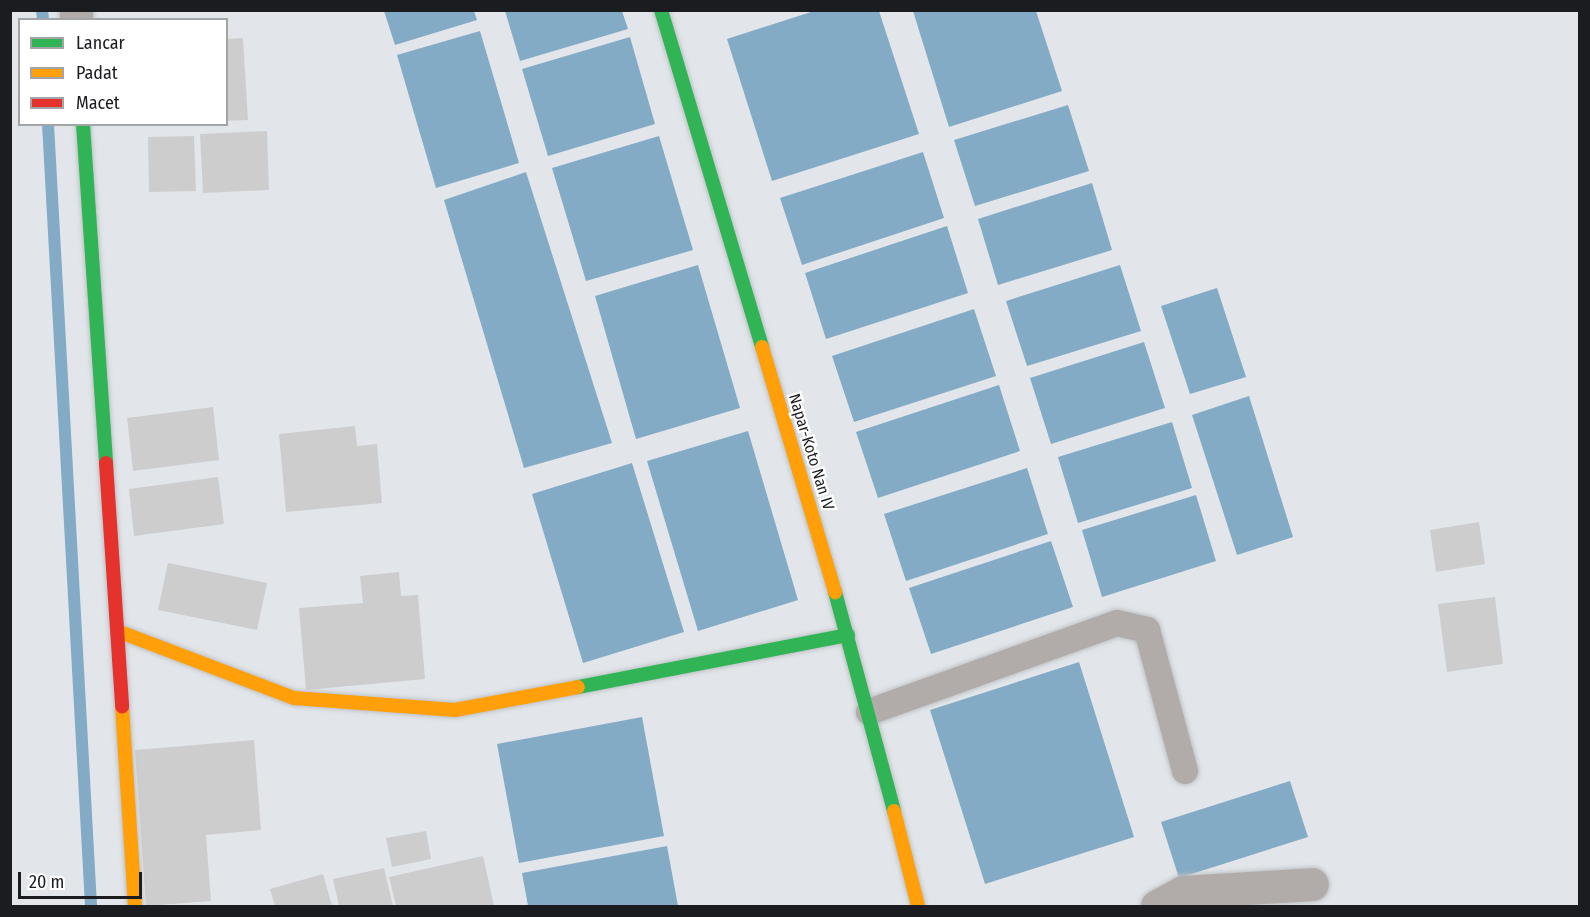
<!DOCTYPE html>
<html>
<head>
<meta charset="utf-8">
<style>
  body { margin:0 }
  #map { position:relative; width:1590px; height:917px; overflow:hidden; background:#e2e6ea; font-family:"Fira Sans Condensed",sans-serif }
  div>[style] { position:absolute }
  .water>* { inset:0; background:#84abc5 }
  .stream>* { height:12px; margin:-6px; padding:0 6px; transform-origin:6px; border-radius:6px; background:#84abc5 }
  .building>* { inset:0; background:#cdcdce }
  .roads { filter:drop-shadow(0 0 2px #bfc2c5) drop-shadow(0 0 2px #bfc2c5) }
  .lane>* { height:26px; margin:-13px; padding:0 13px; transform-origin:13px; border-radius:13px; background:#b1aba9 }
  .street>* { height:33px; margin:-16.5px; padding:0 16.5px; transform-origin:16.5px; border-radius:16.5px; background:#b1aba9 }
  .fast>* { height:14px; margin:-7px; padding:0 7px; transform-origin:7px; border-radius:7px; background:#30b455 }
  .slow>* { height:14px; margin:-7px; padding:0 7px; transform-origin:7px; border-radius:7px; background:#ff9f0a }
  .jam>* { height:14px; margin:-7px; padding:0 7px; transform-origin:7px; border-radius:7px; background:#e5322d }
  span { translate:-50% -50%; white-space:nowrap; text-align:center; line-height:1.15; -webkit-text-stroke:4.5px #fff; paint-order:stroke }
  .street-label { font-size:16px; color:#1a1c1f }
  .frame { position:absolute; inset:0; border:12px solid #1a1c1f; pointer-events:none }
  .legend { position:absolute; left:18px; top:18px; width:210px; height:108px; box-sizing:border-box; background:#fff; border:2px solid #a3a4a5; margin:0; padding:8px 10px; list-style:none; font-size:18px; color:#1a1c1f }
  .legend li { display:flex; align-items:center; gap:12px; height:30px }
  .legend b { width:30px; border:2px solid #a3a4a5 }
  .scale { position:absolute; left:18px; top:872px; width:124px; height:27px; box-sizing:border-box; border:3px solid #1a1c1f; border-top:0; padding-left:8px; font-size:18px; line-height:21px; white-space:nowrap; color:#1a1c1f; -webkit-text-stroke:4px #fff; paint-order:stroke }
</style>
</head>
<body>
<div id="map">
  <div class="water">
    <div style="clip-path:polygon(384px 11px,474px 11px,477px 20px,395px 45px)"></div>
    <div style="clip-path:polygon(505px 11px,622px 11px,628px 29px,520px 61px)"></div>
    <div style="clip-path:polygon(814px 11px,879px 11px,919px 134px,772px 181px,727px 39px)"></div>
    <div style="clip-path:polygon(913px 11px,1036px 11px,1062px 91px,949px 127px)"></div>
    <div style="clip-path:polygon(480px 31px,519px 163px,436px 188px,397px 55px)"></div>
    <div style="clip-path:polygon(630px 37px,655px 124px,548px 156px,522px 69px)"></div>
    <div style="clip-path:polygon(1068px 105px,1089px 171px,975px 206px,954px 140px)"></div>
    <div style="clip-path:polygon(659px 136px,693px 250px,586px 281px,552px 168px)"></div>
    <div style="clip-path:polygon(923px 152px,944px 218px,802px 265px,780px 198px)"></div>
    <div style="clip-path:polygon(526px 172px,612px 443px,524px 468px,444px 200px)"></div>
    <div style="clip-path:polygon(1092px 183px,1112px 250px,998px 285px,978px 219px)"></div>
    <div style="clip-path:polygon(947px 226px,968px 293px,826px 339px,805px 273px)"></div>
    <div style="clip-path:polygon(698px 265px,740px 408px,636px 439px,595px 296px)"></div>
    <div style="clip-path:polygon(1120px 265px,1141px 331px,1027px 366px,1006px 301px)"></div>
    <div style="clip-path:polygon(1217px 288px,1246px 377px,1190px 394px,1161px 306px)"></div>
    <div style="clip-path:polygon(974px 309px,996px 376px,854px 422px,832px 356px)"></div>
    <div style="clip-path:polygon(1144px 342px,1165px 408px,1051px 444px,1030px 378px)"></div>
    <div style="clip-path:polygon(999px 385px,1020px 451px,878px 498px,856px 432px)"></div>
    <div style="clip-path:polygon(1249px 396px,1293px 537px,1237px 555px,1192px 415px)"></div>
    <div style="clip-path:polygon(1172px 422px,1192px 488px,1078px 523px,1058px 457px)"></div>
    <div style="clip-path:polygon(748px 431px,798px 600px,698px 631px,647px 461px)"></div>
    <div style="clip-path:polygon(632px 463px,684px 632px,583px 663px,532px 494px)"></div>
    <div style="clip-path:polygon(1027px 468px,1048px 534px,906px 581px,884px 514px)"></div>
    <div style="clip-path:polygon(1196px 495px,1216px 561px,1102px 597px,1082px 530px)"></div>
    <div style="clip-path:polygon(1051px 541px,1073px 607px,931px 654px,909px 588px)"></div>
    <div style="clip-path:polygon(1079px 662px,1134px 837px,985px 884px,930px 710px)"></div>
    <div style="clip-path:polygon(642px 717px,664px 836px,519px 863px,497px 744px)"></div>
    <div style="clip-path:polygon(1290px 781px,1308px 837px,1179px 878px,1161px 822px)"></div>
    <div style="clip-path:polygon(667px 846px,678px 906px,528px 906px,522px 873px)"></div>
  </div>
  <div class="stream">
    <div style="left:42px;top:10px;width:10px;rotate:84deg"></div>
    <div style="left:48px;top:124px;width:783px;rotate:86.85deg"></div>
  </div>
  <div class="building">
    <div style="clip-path:polygon(243px 38px,248px 120px,226px 121px,226px 39px)"></div>
    <div style="clip-path:polygon(267px 131px,269px 190px,203px 193px,200px 134px)"></div>
    <div style="clip-path:polygon(194px 136px,196px 191px,149px 192px,148px 137px)"></div>
    <div style="clip-path:polygon(213px 407px,219px 460px,133px 471px,127px 418px)"></div>
    <div style="clip-path:polygon(355px 426px,357px 446px,377px 444px,382px 503px,286px 512px,279px 434px)"></div>
    <div style="clip-path:polygon(218px 477px,224px 524px,134px 536px,129px 489px)"></div>
    <div style="clip-path:polygon(1479px 522px,1485px 564px,1436px 572px,1430px 530px)"></div>
    <div style="clip-path:polygon(168px 563px,267px 583px,257px 630px,158px 610px)"></div>
    <div style="clip-path:polygon(399px 572px,401px 596px,418px 595px,425px 679px,306px 690px,299px 608px,363px 603px,360px 576px)"></div>
    <div style="clip-path:polygon(1495px 597px,1503px 664px,1447px 672px,1438px 604px)"></div>
    <div style="clip-path:polygon(254px 740px,261px 830px,206px 835px,211px 901px,146px 906px,135px 750px)"></div>
    <div style="clip-path:polygon(426px 831px,431px 859px,392px 867px,386px 838px)"></div>
    <div style="clip-path:polygon(483px 856px,494px 906px,396px 906px,389px 877px)"></div>
    <div style="clip-path:polygon(384px 868px,393px 906px,339px 906px,333px 879px)"></div>
    <div style="clip-path:polygon(323px 874px,332px 906px,275px 906px,270px 889px)"></div>
  </div>
  <div class="roads">
    <div class="lane">
      <div style="left:869px;top:712px;width:263px;rotate:-19.7deg"></div>
      <div style="left:1117px;top:623px;width:31px;rotate:13deg"></div>
      <div style="left:1147px;top:630px;width:146px;rotate:74.9deg"></div>
    </div>
    <div class="street">
      <div style="left:76px;top:10px;width:10px;rotate:90deg"></div>
      <div style="left:1157px;top:906px;width:30px;rotate:-28deg"></div>
      <div style="left:1183px;top:892px;width:129px;rotate:-3.5deg"></div>
    </div>
    <div class="fast">
      <div style="left:661px;top:10px;width:352px;rotate:73.3deg"></div>
      <div style="left:83px;top:124px;width:340px;rotate:86.1deg"></div>
      <div style="left:835px;top:592px;width:227px;rotate:74.9deg"></div>
      <div style="left:578px;top:687px;width:275px;rotate:-10.9deg"></div>
    </div>
    <div class="slow">
      <div style="left:762px;top:347px;width:256px;rotate:73.4deg"></div>
      <div style="left:120px;top:632px;width:186px;rotate:20.8deg"></div>
      <div style="left:294px;top:698px;width:161px;rotate:4.3deg"></div>
      <div style="left:455px;top:710px;width:125px;rotate:-10.6deg"></div>
      <div style="left:122px;top:706px;width:200px;rotate:86.3deg"></div>
      <div style="left:894px;top:811px;width:98px;rotate:75.8deg"></div>
    </div>
    <div class="jam">
      <div style="left:106px;top:463px;width:244px;rotate:86.2deg"></div>
    </div>
  </div>
  <div class="street-label">
    <span style="left:811px;top:452px;rotate:73deg">Napar-Koto Nan IV</span>
  </div>
  <div class="frame"></div>
  <ul class="legend">
  <li><b style="height:8px;background:#30b455"></b>Lancar</li>
  <li><b style="height:8px;background:#ff9f0a"></b>Padat</li>
  <li><b style="height:8px;background:#e5322d"></b>Macet</li>
  </ul>
  <div class="scale">20 m</div>
</div>
</body>
</html>
